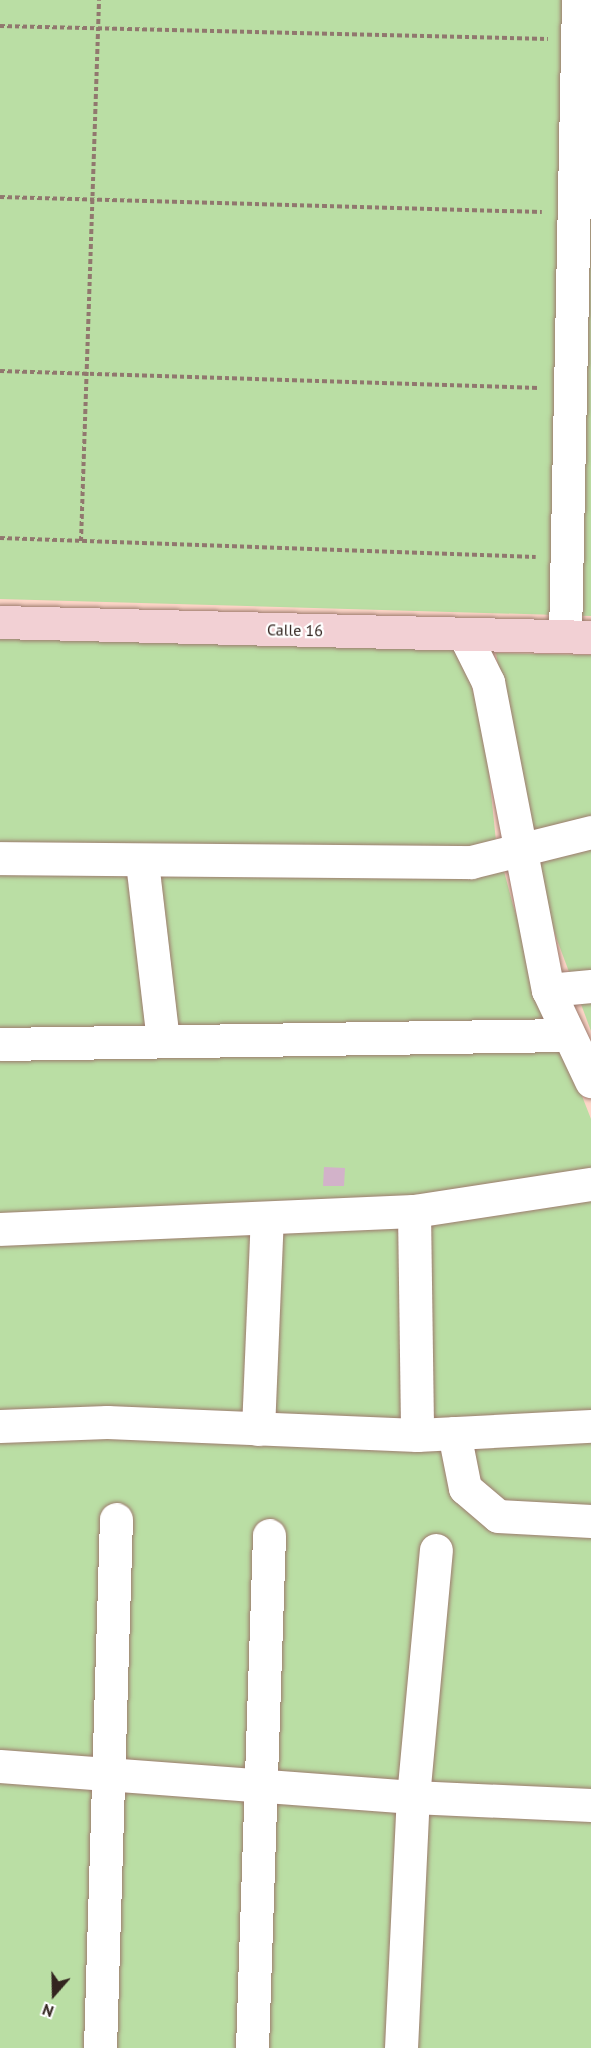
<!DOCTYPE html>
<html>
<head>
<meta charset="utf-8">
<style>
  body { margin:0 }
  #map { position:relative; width:591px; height:2048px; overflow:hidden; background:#fed7c9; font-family:"PT Sans",sans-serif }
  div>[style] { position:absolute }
  .green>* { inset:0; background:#badea4 }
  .building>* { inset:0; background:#d2b2c9 }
  .path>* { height:4px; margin-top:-2px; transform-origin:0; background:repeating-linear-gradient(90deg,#91776e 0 4.5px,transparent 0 7.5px) }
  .roads { filter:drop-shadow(0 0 2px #9d7b6e) drop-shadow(0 0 2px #9d7b6e) }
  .street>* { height:33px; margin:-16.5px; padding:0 16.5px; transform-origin:16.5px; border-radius:16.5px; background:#fff }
  .secondary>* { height:33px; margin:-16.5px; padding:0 16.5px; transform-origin:16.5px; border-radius:16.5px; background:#f2d0d4 }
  span { translate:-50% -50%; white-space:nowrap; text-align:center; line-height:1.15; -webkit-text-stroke:4.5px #fff; paint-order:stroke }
  .street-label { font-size:16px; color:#332520 }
  .north { position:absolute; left:24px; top:1964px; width:60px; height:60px; -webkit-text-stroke:4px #fff; paint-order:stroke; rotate:200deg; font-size:16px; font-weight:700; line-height:24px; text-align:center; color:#332520 }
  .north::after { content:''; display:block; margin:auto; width:21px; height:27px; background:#332520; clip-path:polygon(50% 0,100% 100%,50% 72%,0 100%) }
</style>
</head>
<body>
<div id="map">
  <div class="green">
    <div style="clip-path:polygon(0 0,591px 0,591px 616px,0 599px)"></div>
    <div style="clip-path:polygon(0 637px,454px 649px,471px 684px,485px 735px,496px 841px,513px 905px,550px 1014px,591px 1119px,591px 2048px,0 2048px)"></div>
    <div style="clip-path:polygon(496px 653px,591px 655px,591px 1031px,556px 937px,529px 846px)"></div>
  </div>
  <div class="building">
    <div style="clip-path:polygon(324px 1167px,345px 1168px,344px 1186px,323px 1186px)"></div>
  </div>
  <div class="path">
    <div style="left:0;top:26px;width:548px;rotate:1.36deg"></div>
    <div style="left:0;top:197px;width:542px;rotate:1.59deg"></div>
    <div style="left:0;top:371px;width:539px;rotate:1.81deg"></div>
    <div style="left:0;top:538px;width:536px;rotate:2.03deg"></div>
    <div style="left:81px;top:541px;width:541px;rotate:-88.09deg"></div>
  </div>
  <div class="roads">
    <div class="street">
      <div style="left:464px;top:634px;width:54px;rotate:63.4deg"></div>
      <div style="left:488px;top:682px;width:314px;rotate:79deg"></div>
      <div style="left:548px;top:990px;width:101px;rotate:64.7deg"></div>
      <div style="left:565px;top:636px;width:636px;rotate:-88.83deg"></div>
      <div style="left:0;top:858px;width:471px;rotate:0.5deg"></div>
      <div style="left:471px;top:862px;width:124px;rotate:-14deg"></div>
      <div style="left:142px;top:862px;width:179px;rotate:83.3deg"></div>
      <div style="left:548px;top:990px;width:43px;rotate:-5.3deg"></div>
      <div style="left:0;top:1044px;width:567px;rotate:-0.91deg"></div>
      <div style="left:414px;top:1211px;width:224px;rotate:89.2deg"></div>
      <div style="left:0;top:1229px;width:414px;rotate:-2.5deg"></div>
      <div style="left:414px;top:1211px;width:179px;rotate:-8.7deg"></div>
      <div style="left:0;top:1426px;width:107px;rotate:-2.1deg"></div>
      <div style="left:107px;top:1422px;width:310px;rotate:2.4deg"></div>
      <div style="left:417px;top:1435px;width:174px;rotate:-3deg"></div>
      <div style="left:258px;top:1429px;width:211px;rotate:-87.6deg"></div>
      <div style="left:454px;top:1433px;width:56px;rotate:78.7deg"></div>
      <div style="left:465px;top:1488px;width:43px;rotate:40.3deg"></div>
      <div style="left:498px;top:1516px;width:93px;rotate:3.1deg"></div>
      <div style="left:0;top:1766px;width:414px;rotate:4.3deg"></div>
      <div style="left:413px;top:1797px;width:178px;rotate:2.6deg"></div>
      <div style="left:100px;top:2048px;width:529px;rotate:-88.27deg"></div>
      <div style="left:252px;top:2048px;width:513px;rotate:-88.1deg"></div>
      <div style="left:401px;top:2048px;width:251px;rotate:-87.3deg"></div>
      <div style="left:413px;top:1797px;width:248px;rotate:-84.7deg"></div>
    </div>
    <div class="secondary">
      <div style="left:0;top:622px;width:591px;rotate:1.45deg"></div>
    </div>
  </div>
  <div class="street-label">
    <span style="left:295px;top:630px;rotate:1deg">Calle 16</span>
  </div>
  <div class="north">N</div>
</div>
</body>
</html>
